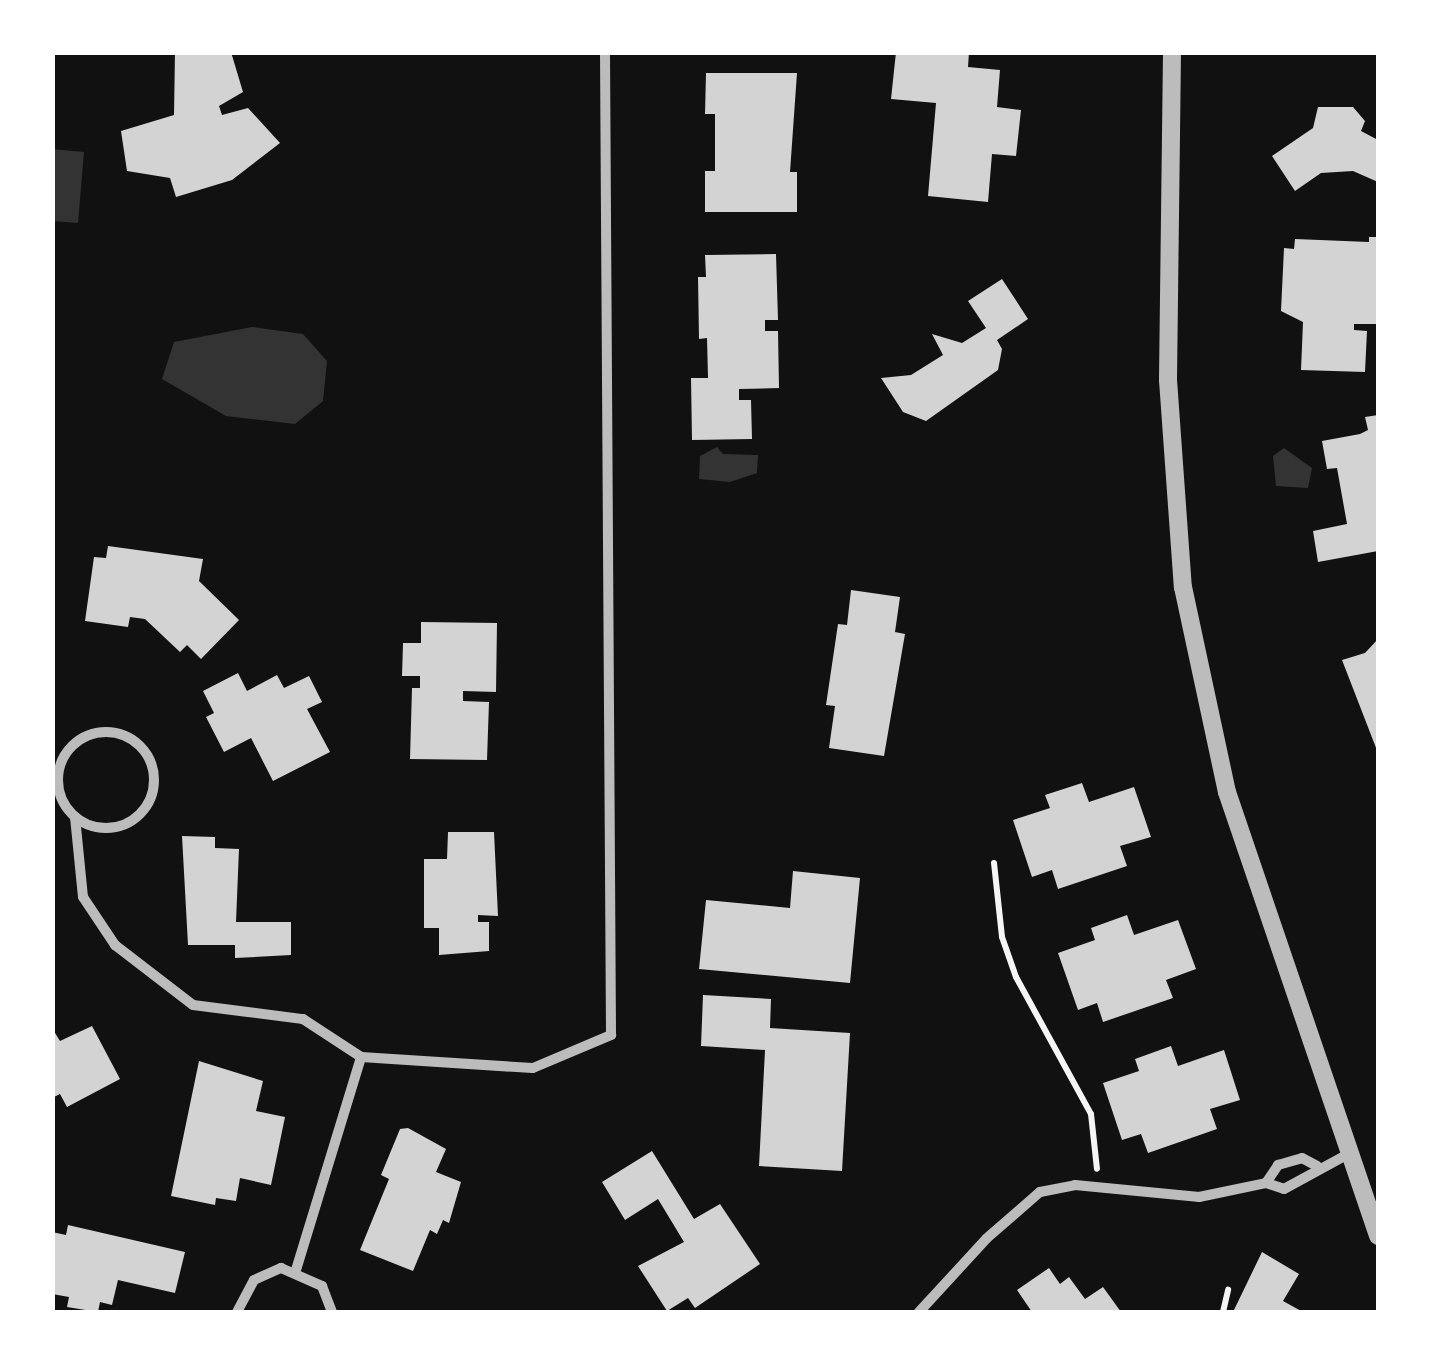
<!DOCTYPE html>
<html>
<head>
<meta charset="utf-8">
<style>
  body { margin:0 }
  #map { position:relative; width:1431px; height:1365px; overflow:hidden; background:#111; font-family:"Public Sans",sans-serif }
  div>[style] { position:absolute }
  .water>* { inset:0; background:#333 }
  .building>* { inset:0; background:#d3d3d3 }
  .path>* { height:6px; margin:-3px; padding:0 3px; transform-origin:3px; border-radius:3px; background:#f5f5f5 }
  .minor>* { height:10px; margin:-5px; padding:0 5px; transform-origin:5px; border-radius:5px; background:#bcbcbc }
  .minor>.ring { margin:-5px; padding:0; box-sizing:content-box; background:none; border:10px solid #bcbcbc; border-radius:50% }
  .tertiary>* { height:18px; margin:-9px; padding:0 9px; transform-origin:9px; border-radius:9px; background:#bcbcbc }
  span { translate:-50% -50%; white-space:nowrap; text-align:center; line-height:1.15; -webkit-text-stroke:8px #fff; paint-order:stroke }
  .frame { position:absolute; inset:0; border:55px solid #fff; pointer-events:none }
</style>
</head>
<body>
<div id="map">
  <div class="water">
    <div style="clip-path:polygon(52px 149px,84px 152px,78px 223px,53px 221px)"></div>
    <div style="clip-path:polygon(252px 327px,303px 334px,327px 361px,323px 401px,295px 424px,226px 416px,162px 379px,174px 342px)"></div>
    <div style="clip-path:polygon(717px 447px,723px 454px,758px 455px,757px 473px,730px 482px,699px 479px,700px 456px)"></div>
    <div style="clip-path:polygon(1284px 448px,1312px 468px,1308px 488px,1276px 486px,1273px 456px)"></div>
  </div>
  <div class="building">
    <div style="clip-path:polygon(175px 52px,231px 52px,243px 92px,219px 106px,222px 115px,248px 108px,280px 143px,232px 180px,176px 197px,170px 178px,127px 171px,121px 131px,174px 115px)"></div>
    <div style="clip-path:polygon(896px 52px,969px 52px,968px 67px,1000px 70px,997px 107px,1021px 110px,1016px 156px,992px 154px,988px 202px,928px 196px,936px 103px,891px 99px)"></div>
    <div style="clip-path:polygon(706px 73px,797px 73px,790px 172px,797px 172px,797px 212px,705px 212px,705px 171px,715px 171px,715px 114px,705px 114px)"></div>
    <div style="clip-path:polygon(1318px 107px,1353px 107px,1365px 121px,1361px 131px,1378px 140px,1378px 182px,1353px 171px,1321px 173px,1295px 191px,1272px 156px,1313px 128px)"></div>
    <div style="clip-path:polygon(1369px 237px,1378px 237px,1378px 324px,1354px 324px,1354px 330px,1367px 331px,1365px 372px,1301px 370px,1303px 322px,1281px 311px,1284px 248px,1294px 249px,1295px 239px,1369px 242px)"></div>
    <div style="clip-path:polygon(776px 254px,778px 320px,765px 320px,765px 331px,778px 331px,779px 388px,739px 389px,739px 400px,751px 400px,752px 439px,692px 440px,691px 378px,708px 378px,707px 338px,699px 339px,698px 277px,706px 277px,705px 255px)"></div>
    <div style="clip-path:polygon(1002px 279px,1028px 319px,997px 340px,1002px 349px,998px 370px,926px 421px,903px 412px,881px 378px,911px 375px,943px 355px,932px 334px,962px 343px,986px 328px,968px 301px)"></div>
    <div style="clip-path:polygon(1378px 415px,1378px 551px,1318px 562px,1313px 531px,1347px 524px,1337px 468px,1327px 469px,1322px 441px,1360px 434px,1368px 430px,1365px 417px)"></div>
    <div style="clip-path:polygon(108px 546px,203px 559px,199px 581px,239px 620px,201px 659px,187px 645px,180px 652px,145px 619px,130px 617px,128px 627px,85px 621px,94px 557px,106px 558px)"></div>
    <div style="clip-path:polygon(851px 590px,900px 597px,895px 632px,905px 634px,884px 756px,829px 748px,835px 706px,826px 705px,838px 624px,847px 625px)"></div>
    <div style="clip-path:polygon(421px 622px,497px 623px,496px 692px,463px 691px,463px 701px,489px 702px,487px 760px,410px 759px,412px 688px,420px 688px,420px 676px,402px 676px,403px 643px,421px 643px)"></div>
    <div style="clip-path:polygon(1378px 639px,1378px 753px,1342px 660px,1365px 653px)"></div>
    <div style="clip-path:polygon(238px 673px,247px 691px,277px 675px,284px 688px,309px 676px,322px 702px,307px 709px,330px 752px,273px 781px,251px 738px,224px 752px,206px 717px,214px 713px,203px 691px)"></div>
    <div style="clip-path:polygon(1082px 783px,1089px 802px,1134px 787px,1151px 837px,1120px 846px,1127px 866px,1058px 889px,1052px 870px,1032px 877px,1013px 820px,1050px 808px,1045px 795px)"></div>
    <div style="clip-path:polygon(448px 832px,494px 832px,498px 916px,478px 915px,478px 922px,489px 922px,489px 951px,439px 955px,439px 928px,424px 928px,424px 859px,447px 859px)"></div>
    <div style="clip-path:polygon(182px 836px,215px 837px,215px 848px,239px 849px,236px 922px,291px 922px,291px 955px,235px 958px,235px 945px,188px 945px)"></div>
    <div style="clip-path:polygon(793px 871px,860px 878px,850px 983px,699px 969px,706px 900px,790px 908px)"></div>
    <div style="clip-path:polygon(1127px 915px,1134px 935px,1178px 920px,1196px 969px,1166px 980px,1173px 998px,1103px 1022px,1097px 1003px,1078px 1010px,1058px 953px,1095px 940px,1091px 928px)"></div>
    <div style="clip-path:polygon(703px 995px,771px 999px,770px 1028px,850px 1033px,842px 1171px,759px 1166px,765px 1050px,701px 1046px)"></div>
    <div style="clip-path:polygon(92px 1026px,120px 1079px,67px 1107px,60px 1094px,52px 1098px,52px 1028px,60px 1041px)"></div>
    <div style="clip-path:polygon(1171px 1046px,1178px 1066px,1224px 1050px,1240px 1100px,1210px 1109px,1217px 1129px,1148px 1153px,1141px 1134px,1122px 1140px,1103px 1083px,1139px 1071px,1135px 1059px)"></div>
    <div style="clip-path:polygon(199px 1061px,263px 1081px,256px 1111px,285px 1117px,271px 1185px,240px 1178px,236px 1201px,216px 1198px,215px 1205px,171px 1196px)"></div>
    <div style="clip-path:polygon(408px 1128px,446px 1149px,436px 1172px,461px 1182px,449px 1223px,443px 1220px,437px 1234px,430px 1230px,413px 1271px,360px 1250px,389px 1179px,381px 1175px,400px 1129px)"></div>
    <div style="clip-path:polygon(652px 1151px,694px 1219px,720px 1204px,760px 1264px,695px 1308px,688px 1298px,667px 1311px,638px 1266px,684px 1242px,658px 1199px,625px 1220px,602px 1182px)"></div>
    <div style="clip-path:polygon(68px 1225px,185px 1252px,175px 1293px,118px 1280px,112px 1305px,100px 1302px,98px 1312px,67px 1307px,69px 1297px,52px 1294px,52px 1232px,66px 1235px)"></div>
    <div style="clip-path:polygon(1262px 1252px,1299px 1274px,1283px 1301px,1303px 1312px,1233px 1312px)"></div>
    <div style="clip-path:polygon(1049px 1268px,1060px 1284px,1069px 1277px,1085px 1299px,1103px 1287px,1121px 1312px,1032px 1312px,1017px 1290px)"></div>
  </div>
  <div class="path">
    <div style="left:994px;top:863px;width:74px;rotate:83.8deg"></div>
    <div style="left:1002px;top:937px;width:42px;rotate:70.7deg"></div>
    <div style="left:1016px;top:977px;width:156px;rotate:61.3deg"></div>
    <div style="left:1091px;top:1114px;width:55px;rotate:83.8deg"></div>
    <div style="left:1223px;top:1312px;width:23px;rotate:-77deg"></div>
  </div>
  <div class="minor">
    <div class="ring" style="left:58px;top:732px;width:86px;height:86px"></div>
    <div style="left:75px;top:817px;width:80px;rotate:84.3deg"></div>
    <div style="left:83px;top:897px;width:58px;rotate:56.3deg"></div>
    <div style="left:115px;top:945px;width:98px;rotate:37.6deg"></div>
    <div style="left:193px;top:1005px;width:111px;rotate:7.3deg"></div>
    <div style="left:303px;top:1019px;width:69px;rotate:33.2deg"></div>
    <div style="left:361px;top:1057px;width:172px;rotate:3.7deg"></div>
    <div style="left:533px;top:1068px;width:85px;rotate:-22.9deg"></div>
    <div style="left:611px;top:1035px;width:983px;rotate:-90.35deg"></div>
    <div style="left:1266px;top:1183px;width:22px;rotate:-56deg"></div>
    <div style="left:1278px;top:1165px;width:25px;rotate:-16deg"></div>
    <div style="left:1302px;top:1158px;width:17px;rotate:28deg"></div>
    <div style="left:296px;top:1270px;width:223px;rotate:-73deg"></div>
    <div style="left:237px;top:1312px;width:36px;rotate:-62deg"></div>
    <div style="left:254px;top:1280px;width:30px;rotate:-24deg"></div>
    <div style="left:281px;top:1268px;width:45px;rotate:23.7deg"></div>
    <div style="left:322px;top:1286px;width:28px;rotate:69deg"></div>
    <div style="left:919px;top:1312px;width:100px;rotate:-47.4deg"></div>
    <div style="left:987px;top:1238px;width:70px;rotate:-41deg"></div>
    <div style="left:1040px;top:1192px;width:36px;rotate:-11deg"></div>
    <div style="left:1075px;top:1185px;width:125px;rotate:5.5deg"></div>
    <div style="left:1199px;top:1197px;width:68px;rotate:-11.8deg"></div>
    <div style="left:1266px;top:1183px;width:19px;rotate:18deg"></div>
    <div style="left:1284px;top:1189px;width:75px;rotate:-28.6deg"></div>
  </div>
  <div class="tertiary">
    <div style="left:1172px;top:52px;width:328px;rotate:90.7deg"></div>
    <div style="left:1168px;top:380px;width:208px;rotate:85.9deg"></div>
    <div style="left:1183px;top:587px;width:210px;rotate:77.9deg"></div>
    <div style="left:1227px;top:792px;width:469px;rotate:71.2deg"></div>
  </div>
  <div class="frame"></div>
</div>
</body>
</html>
